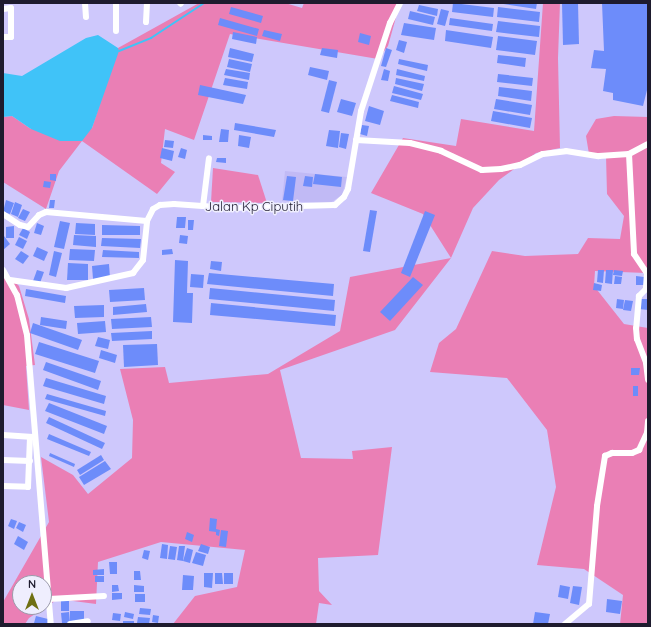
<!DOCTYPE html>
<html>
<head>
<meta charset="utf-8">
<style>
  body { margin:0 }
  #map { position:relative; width:651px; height:627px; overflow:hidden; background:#cec8fc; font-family:Quicksand,sans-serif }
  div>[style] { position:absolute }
  .built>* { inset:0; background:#c1baf5 }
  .green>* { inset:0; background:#ea7fb5 }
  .water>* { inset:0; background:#40c3f8 }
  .stream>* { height:2px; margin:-1px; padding:0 1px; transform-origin:1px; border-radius:1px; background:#40c3f8 }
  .building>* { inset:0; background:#6d8cfa }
  .minor>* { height:6px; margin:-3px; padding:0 3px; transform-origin:3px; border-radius:3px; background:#fff }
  span { translate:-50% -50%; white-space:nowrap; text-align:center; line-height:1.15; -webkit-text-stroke:3px #efeefe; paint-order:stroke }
  .street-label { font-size:13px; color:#1e1b2e }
  .frame { position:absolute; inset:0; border:4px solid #1e1b2e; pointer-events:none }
  .north { position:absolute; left:12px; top:575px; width:40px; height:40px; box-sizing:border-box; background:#efeefe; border:1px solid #9b9aab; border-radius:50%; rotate:0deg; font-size:11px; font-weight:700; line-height:16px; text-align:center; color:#1e1b2e }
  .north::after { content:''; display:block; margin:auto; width:14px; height:18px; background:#707013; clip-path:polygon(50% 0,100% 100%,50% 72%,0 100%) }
</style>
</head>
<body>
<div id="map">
  <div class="built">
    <div style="clip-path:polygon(285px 171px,347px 177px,342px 195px,330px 203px,282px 201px)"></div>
  </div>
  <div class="green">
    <div style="clip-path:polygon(199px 3px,285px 3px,302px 8px,304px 3px,400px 3px,388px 46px,378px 59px,230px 34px,194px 140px,165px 129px,161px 163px,175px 172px,157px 194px,82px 141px,59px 171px,46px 209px,3px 182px,3px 117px,12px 116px,31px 129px,92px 128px,118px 48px)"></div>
    <div style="clip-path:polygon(evenodd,543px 3px,560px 3px,558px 58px,560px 148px,536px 153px,499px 180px,473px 208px,451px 258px,395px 330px,280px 370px,301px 458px,353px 459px,352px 451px,392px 447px,378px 555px,318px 558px,319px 591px,332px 605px,319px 603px,316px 624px,173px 624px,195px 596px,237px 587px,245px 550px,161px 542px,98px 562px,96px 604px,58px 599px,29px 618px,25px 624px,3px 624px,3px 602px,49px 522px,41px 457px,73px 475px,88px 494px,132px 458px,133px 420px,120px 369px,165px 367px,169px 383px,268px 374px,340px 331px,350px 277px,451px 258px,423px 214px,371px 193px,403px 138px,456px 146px,461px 119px,534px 131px,543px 3px,20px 583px,44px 583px,44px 607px,20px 607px,20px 583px)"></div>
    <div style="clip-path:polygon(614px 116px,648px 117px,648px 276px,646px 273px,595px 271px,594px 286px,624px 324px,648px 328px,648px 624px,620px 624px,623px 595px,584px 569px,537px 565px,556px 487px,547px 430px,507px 378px,430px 372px,439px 343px,456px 329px,492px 251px,525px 256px,578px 254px,588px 238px,620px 239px,624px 216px,607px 194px,606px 156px,589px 154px,586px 136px,596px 119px)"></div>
    <div style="clip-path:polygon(213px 168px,258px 175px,267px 203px,211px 202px)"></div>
    <div style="clip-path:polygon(3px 270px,19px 286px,29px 319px,35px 365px,26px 366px,29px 410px,3px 405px)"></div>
  </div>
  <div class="water">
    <div style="clip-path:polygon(98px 35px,118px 48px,119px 51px,92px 128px,82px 141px,60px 141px,31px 129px,12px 116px,3px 117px,3px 73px,22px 76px,86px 38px)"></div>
  </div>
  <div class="stream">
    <div style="left:119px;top:51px;width:35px;rotate:-22deg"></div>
    <div style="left:151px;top:38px;width:64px;rotate:-33.4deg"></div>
  </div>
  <div class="building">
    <div style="clip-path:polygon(453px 3px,494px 8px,493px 17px,452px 12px)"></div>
    <div style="clip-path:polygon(497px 3px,537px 3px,536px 9px)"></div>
    <div style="clip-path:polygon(562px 3px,578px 3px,579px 44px,563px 45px)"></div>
    <div style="clip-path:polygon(602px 3px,648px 3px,648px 86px,643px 106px,613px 100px,613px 93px,603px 91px,606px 69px,591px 68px,594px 50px,604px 51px)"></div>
    <div style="clip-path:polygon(419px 5px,438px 9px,437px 16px,417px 11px)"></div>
    <div style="clip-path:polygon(231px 7px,263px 16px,261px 23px,229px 14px)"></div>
    <div style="clip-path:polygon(498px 7px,540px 12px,539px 22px,497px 17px)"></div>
    <div style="clip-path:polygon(441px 9px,449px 11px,445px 26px,437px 24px)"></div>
    <div style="clip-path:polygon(410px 11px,435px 17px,433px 25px,408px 19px)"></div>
    <div style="clip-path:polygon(220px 18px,259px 29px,257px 36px,218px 25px)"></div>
    <div style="clip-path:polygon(450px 18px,493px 24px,492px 31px,449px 25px)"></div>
    <div style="clip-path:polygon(498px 21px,540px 26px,539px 37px,496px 32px)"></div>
    <div style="clip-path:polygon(404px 23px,436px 28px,434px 40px,401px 35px)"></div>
    <div style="clip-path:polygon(264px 30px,282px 34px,280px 41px,262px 36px)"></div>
    <div style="clip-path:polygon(446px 30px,493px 37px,491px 48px,445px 41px)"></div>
    <div style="clip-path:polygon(233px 32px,257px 37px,256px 44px,232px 39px)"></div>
    <div style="clip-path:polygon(360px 33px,371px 36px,369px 45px,358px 42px)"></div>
    <div style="clip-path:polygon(498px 36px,537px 41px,535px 55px,496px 50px)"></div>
    <div style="clip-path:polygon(399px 40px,407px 42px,404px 53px,396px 50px)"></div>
    <div style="clip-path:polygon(230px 48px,254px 54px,252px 62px,228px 57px)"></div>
    <div style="clip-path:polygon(322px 48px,338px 50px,337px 58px,320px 55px)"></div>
    <div style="clip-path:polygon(386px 48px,392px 50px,386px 67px,381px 66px)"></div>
    <div style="clip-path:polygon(498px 55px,526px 58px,525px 67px,497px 63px)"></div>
    <div style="clip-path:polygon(229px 59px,252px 64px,250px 72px,227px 67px)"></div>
    <div style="clip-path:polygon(399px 59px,428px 65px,427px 71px,398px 64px)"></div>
    <div style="clip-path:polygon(310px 67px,329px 71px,327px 80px,308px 75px)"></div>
    <div style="clip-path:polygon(226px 69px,250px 73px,249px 80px,224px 75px)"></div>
    <div style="clip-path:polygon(384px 69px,390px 71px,388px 81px,381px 80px)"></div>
    <div style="clip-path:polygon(397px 69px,425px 76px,424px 81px,396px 75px)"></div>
    <div style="clip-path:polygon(498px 74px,533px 78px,532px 86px,497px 82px)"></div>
    <div style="clip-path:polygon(225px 78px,248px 82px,247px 89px,223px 85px)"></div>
    <div style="clip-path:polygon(396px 78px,424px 84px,422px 91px,395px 84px)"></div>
    <div style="clip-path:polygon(329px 80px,337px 82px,329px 113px,321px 111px)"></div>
    <div style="clip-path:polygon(200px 85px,246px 95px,243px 104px,198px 95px)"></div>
    <div style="clip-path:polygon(394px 86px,423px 94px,421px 100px,392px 93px)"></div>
    <div style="clip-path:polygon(499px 87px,532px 91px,531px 101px,498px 96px)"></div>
    <div style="clip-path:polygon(392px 95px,419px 102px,418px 108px,390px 101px)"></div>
    <div style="clip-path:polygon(341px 99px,356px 103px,352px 116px,337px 112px)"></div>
    <div style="clip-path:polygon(496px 99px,532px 105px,530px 115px,494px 109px)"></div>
    <div style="clip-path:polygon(369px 106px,384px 111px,380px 125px,365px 121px)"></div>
    <div style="clip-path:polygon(493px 111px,532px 118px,530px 128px,491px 121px)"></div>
    <div style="clip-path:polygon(235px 123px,276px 130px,274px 137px,234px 130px)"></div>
    <div style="clip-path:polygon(362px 125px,369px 126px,367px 136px,360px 134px)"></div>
    <div style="clip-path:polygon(221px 129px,229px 130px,228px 142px,219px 142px)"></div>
    <div style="clip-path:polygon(329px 130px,340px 131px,338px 148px,326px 146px)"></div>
    <div style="clip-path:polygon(341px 133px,349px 134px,346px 149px,339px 147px)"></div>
    <div style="clip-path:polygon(203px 135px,212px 136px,212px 140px,203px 140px)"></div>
    <div style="clip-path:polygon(239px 135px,251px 137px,249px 148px,238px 146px)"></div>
    <div style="clip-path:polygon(165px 140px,174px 141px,173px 148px,164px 147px)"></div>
    <div style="clip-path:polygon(162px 148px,174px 151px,172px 161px,160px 158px)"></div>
    <div style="clip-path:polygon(181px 148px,187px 150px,185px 159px,178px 157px)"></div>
    <div style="clip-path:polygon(217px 158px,226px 158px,226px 163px,216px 162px)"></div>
    <div style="clip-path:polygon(50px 174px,56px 174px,56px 181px,50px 180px)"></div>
    <div style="clip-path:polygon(315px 174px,342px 177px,341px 187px,313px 184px)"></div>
    <div style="clip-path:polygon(287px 176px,296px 177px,293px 201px,283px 200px)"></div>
    <div style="clip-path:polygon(305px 176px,313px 177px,312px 187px,303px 186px)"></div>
    <div style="clip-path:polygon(44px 181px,51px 182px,50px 188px,43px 187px)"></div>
    <div style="clip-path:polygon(6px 200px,14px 203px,10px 214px,3px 212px)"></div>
    <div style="clip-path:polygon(50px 200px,55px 200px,54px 208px,49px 208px)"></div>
    <div style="clip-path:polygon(15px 202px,22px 205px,18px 217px,11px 214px)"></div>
    <div style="clip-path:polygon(23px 209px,30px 212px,25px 221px,18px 218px)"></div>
    <div style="clip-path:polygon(370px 210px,377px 211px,370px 252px,363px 251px)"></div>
    <div style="clip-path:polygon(425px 211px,435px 215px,410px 277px,401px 273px)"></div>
    <div style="clip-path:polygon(177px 217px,186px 217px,185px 228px,176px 228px)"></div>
    <div style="clip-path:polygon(188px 220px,194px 220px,193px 230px,188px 230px)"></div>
    <div style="clip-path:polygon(60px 221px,70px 223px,64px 249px,54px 247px)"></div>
    <div style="clip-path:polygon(37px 223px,44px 226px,41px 235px,34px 233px)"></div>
    <div style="clip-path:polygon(76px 223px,95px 224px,95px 235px,75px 234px)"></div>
    <div style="clip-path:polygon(102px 225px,140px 226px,140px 235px,102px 235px)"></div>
    <div style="clip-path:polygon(14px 226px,14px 238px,6px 238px,6px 227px)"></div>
    <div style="clip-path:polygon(23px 228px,30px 232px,27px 239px,19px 235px)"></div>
    <div style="clip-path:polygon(74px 235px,96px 236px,96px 247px,73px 245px)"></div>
    <div style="clip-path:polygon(180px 235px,188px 236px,187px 244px,179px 243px)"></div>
    <div style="clip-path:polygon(4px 236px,10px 244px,3px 250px,3px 237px)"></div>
    <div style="clip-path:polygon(19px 237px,27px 241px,23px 249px,15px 245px)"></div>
    <div style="clip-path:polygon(102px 238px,141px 239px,140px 248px,101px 246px)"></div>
    <div style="clip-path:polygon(37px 247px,48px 252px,44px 261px,33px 256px)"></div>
    <div style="clip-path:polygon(70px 249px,95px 250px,94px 261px,69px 260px)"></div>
    <div style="clip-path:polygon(172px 249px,173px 254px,162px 255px,162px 250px)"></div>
    <div style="clip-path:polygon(103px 250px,139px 252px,139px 258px,102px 257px)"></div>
    <div style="clip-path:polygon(21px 251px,29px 256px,23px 264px,15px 259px)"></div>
    <div style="clip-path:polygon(54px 251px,62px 253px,56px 277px,49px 275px)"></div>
    <div style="clip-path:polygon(175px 260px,188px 261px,187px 293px,193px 293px,192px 323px,173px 322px)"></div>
    <div style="clip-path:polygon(211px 261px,222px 262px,221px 271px,210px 269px)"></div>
    <div style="clip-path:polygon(68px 263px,88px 264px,88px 280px,67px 280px)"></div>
    <div style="clip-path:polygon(109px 264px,110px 278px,93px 279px,92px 266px)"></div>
    <div style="clip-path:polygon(37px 270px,44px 272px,40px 283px,33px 281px)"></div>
    <div style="clip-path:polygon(598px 270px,604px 270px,603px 283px,597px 282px)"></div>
    <div style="clip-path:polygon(606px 270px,613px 270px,612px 284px,605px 283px)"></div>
    <div style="clip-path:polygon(614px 270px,623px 271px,622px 276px,613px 275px)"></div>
    <div style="clip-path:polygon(209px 273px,334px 284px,333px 296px,207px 284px)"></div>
    <div style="clip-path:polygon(191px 274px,204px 275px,203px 288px,190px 287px)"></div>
    <div style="clip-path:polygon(615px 276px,622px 277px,621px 284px,614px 284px)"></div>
    <div style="clip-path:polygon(636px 276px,644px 277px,644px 285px,636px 285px)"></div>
    <div style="clip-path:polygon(413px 277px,423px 285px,390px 321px,380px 312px)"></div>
    <div style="clip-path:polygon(594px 283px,602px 285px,601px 291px,593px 290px)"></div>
    <div style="clip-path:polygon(144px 288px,145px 300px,110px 302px,109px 290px)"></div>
    <div style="clip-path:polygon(210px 288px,335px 300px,334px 311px,209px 299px)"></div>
    <div style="clip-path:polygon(26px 289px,66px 296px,65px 303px,25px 296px)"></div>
    <div style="clip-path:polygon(617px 299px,624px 300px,623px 309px,616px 308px)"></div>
    <div style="clip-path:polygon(639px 299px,648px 299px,648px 310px,639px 309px)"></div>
    <div style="clip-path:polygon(625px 300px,633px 301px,631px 311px,623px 310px)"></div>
    <div style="clip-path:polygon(211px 303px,336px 315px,335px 326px,210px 315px)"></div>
    <div style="clip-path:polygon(146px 304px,147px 312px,113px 315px,113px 307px)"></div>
    <div style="clip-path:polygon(104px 305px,104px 317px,75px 318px,74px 306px)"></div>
    <div style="clip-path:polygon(41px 317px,67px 321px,66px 329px,40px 325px)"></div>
    <div style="clip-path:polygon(151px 317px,152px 327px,112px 329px,111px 319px)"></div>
    <div style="clip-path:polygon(105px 321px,106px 332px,78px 334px,77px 323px)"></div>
    <div style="clip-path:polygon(33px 323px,82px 340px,78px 350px,30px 333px)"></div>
    <div style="clip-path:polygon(152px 331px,152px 339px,112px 341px,111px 333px)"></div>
    <div style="clip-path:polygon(98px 337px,110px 340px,108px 349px,95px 346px)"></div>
    <div style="clip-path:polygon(39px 342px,99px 361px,95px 373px,35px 354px)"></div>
    <div style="clip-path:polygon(157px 344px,158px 365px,124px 367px,123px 345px)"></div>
    <div style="clip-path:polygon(101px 350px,117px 355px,115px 363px,99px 358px)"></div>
    <div style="clip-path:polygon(46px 362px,101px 381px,98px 390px,43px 370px)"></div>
    <div style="clip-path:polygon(631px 368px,640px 368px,639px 375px,631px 375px)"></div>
    <div style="clip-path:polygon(46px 378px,106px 396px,104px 404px,43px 386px)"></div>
    <div style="clip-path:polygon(633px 386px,638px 386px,638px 396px,633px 396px)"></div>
    <div style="clip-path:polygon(47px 394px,106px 411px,105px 416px,45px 399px)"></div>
    <div style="clip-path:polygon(49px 403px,107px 426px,104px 434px,45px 411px)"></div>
    <div style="clip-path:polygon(49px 417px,105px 443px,102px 449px,46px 423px)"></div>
    <div style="clip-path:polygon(49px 434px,91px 452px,89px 456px,47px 439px)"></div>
    <div style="clip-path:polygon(50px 453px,75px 464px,74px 467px,49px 456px)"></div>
    <div style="clip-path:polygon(101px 455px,104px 460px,80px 475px,77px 470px)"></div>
    <div style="clip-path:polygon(105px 461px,111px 469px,84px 485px,79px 477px)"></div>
    <div style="clip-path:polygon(210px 518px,217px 519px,216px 529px,220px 530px,219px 536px,216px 535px,216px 532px,209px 531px)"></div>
    <div style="clip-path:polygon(11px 519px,17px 521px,14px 529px,8px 526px)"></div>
    <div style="clip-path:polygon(19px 522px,26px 525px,23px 532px,16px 528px)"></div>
    <div style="clip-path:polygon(221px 530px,228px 531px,226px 547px,219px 546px)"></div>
    <div style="clip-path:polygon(187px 532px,194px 535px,192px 542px,185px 539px)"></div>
    <div style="clip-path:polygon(18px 536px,28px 542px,24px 550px,14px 544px)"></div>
    <div style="clip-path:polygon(162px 544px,168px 545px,167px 559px,160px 558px)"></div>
    <div style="clip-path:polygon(201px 544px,210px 547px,208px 554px,198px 551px)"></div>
    <div style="clip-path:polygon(170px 546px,177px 547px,175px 560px,168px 559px)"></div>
    <div style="clip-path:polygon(179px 546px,185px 546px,183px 561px,177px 560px)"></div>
    <div style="clip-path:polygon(187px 548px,193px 550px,190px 563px,183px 561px)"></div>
    <div style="clip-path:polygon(144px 550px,150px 551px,148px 560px,142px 558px)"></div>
    <div style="clip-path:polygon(196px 552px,206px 555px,203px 566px,192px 563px)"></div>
    <div style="clip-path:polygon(109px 562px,117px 562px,117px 574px,110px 574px)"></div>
    <div style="clip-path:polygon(104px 569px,104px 575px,93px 575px,93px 570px)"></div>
    <div style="clip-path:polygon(134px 571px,140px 571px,141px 580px,134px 580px)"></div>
    <div style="clip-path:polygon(204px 573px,213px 573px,212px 588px,204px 587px)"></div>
    <div style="clip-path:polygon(215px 573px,222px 573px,223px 584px,215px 584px)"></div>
    <div style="clip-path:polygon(224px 573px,233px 573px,233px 584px,224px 584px)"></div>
    <div style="clip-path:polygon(183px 575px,194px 576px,193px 590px,182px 590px)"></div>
    <div style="clip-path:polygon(95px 576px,104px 576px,104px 582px,95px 582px)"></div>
    <div style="clip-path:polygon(112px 585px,118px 585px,119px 591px,112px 592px)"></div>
    <div style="clip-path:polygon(134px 585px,144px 586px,144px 592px,134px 592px)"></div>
    <div style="clip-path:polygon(560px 585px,570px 587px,568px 599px,558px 597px)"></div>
    <div style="clip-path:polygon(573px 586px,582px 587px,579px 605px,570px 603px)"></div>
    <div style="clip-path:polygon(112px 593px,122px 593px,122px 599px,112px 600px)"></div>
    <div style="clip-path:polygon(135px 594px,145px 594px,145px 602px,135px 602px)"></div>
    <div style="clip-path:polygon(607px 599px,622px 601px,620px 614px,606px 612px)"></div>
    <div style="clip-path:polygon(61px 601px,69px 601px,69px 611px,61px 611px)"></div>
    <div style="clip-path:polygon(140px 608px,151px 609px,150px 615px,139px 614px)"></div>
    <div style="clip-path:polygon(70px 611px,84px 611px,84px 622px,70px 622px)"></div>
    <div style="clip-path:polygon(69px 612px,70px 623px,62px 623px,61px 613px)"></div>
    <div style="clip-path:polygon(125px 612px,134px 614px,133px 619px,124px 617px)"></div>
    <div style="clip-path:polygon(535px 612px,550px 614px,548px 624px,533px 624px)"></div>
    <div style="clip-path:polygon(113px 613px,121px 614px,120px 621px,112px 620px)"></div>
    <div style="clip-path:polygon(153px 615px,159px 616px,158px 623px,152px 622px)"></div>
    <div style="clip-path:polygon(36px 616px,48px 619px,47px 624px,34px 623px)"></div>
    <div style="clip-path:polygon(138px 617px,150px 618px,149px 624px,137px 623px)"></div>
    <div style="clip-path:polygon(123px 621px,134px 621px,134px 624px,123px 624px)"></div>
  </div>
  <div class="minor">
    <div style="left:85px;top:3px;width:14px;rotate:86deg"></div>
    <div style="left:116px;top:3px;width:28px;rotate:90deg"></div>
    <div style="left:180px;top:3px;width:1px;rotate:45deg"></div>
    <div style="left:3px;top:9px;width:8px;rotate:-7deg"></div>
    <div style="left:11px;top:8px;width:29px;rotate:90deg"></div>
    <div style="left:11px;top:37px;width:8px;rotate:180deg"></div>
    <div style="left:146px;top:22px;width:19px;rotate:-87deg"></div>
    <div style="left:356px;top:140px;width:54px;rotate:3.2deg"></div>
    <div style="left:410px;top:143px;width:32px;rotate:14deg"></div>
    <div style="left:441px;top:151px;width:45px;rotate:24.9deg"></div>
    <div style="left:482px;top:170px;width:19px;rotate:-3deg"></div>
    <div style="left:501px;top:169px;width:19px;rotate:-12deg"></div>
    <div style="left:520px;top:165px;width:25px;rotate:-26deg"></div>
    <div style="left:543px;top:154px;width:23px;rotate:-7deg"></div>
    <div style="left:566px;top:151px;width:33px;rotate:9deg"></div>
    <div style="left:599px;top:156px;width:30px;rotate:-4deg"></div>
    <div style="left:629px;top:154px;width:21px;rotate:-28deg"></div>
    <div style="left:629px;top:154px;width:100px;rotate:87.1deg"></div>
    <div style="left:634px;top:254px;width:23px;rotate:56deg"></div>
    <div style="left:647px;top:273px;width:16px;rotate:94deg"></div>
    <div style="left:646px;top:289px;width:10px;rotate:135deg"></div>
    <div style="left:639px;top:296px;width:32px;rotate:95deg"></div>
    <div style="left:636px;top:328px;width:11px;rotate:85deg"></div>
    <div style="left:637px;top:339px;width:26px;rotate:69deg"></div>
    <div style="left:646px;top:363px;width:17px;rotate:83deg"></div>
    <div style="left:203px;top:206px;width:48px;rotate:-82.9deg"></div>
    <div style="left:3px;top:214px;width:20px;rotate:33deg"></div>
    <div style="left:20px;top:225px;width:8px;rotate:14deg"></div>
    <div style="left:28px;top:227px;width:16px;rotate:-47deg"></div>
    <div style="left:39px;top:215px;width:8px;rotate:-23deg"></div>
    <div style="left:46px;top:212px;width:101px;rotate:5.1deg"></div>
    <div style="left:3px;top:270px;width:29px;rotate:61deg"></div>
    <div style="left:17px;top:295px;width:41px;rotate:76deg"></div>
    <div style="left:27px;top:335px;width:290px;rotate:85.3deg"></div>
    <div style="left:10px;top:280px;width:57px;rotate:8.1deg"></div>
    <div style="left:66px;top:288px;width:69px;rotate:-12.6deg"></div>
    <div style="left:133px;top:273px;width:16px;rotate:-52deg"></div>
    <div style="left:143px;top:260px;width:39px;rotate:-84deg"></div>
    <div style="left:147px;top:221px;width:13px;rotate:-63deg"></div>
    <div style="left:153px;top:209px;width:8px;rotate:-30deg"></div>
    <div style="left:160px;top:205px;width:14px;rotate:-4deg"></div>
    <div style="left:174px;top:204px;width:57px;rotate:4deg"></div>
    <div style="left:231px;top:208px;width:104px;rotate:-1.7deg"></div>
    <div style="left:335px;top:205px;width:12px;rotate:-42deg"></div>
    <div style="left:344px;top:197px;width:9px;rotate:-63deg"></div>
    <div style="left:348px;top:189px;width:79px;rotate:-80.5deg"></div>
    <div style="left:361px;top:111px;width:93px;rotate:-71.8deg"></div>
    <div style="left:390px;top:23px;width:22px;rotate:-63deg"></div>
    <div style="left:3px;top:435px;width:30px;rotate:4deg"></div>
    <div style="left:3px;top:460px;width:27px;rotate:2deg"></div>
    <div style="left:3px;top:486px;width:25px;rotate:2deg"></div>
    <div style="left:28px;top:487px;width:50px;rotate:-87.7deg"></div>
    <div style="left:49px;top:599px;width:55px;rotate:-3.1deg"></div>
    <div style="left:70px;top:624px;width:18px;rotate:-9deg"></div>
    <div style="left:565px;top:624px;width:31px;rotate:-40deg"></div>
    <div style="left:589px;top:604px;width:98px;rotate:-85.3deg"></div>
    <div style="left:597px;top:506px;width:51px;rotate:-80.9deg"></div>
    <div style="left:605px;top:456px;width:8px;rotate:-23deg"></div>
    <div style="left:612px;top:453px;width:20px"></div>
    <div style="left:632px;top:453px;width:8px;rotate:-23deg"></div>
    <div style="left:639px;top:450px;width:19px;rotate:-65deg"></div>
    <div style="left:647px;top:433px;width:12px;rotate:-85deg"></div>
  </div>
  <div class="street-label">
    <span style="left:254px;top:206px">Jalan Kp Ciputih</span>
  </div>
  <div class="frame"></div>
  <div class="north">N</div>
</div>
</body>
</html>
